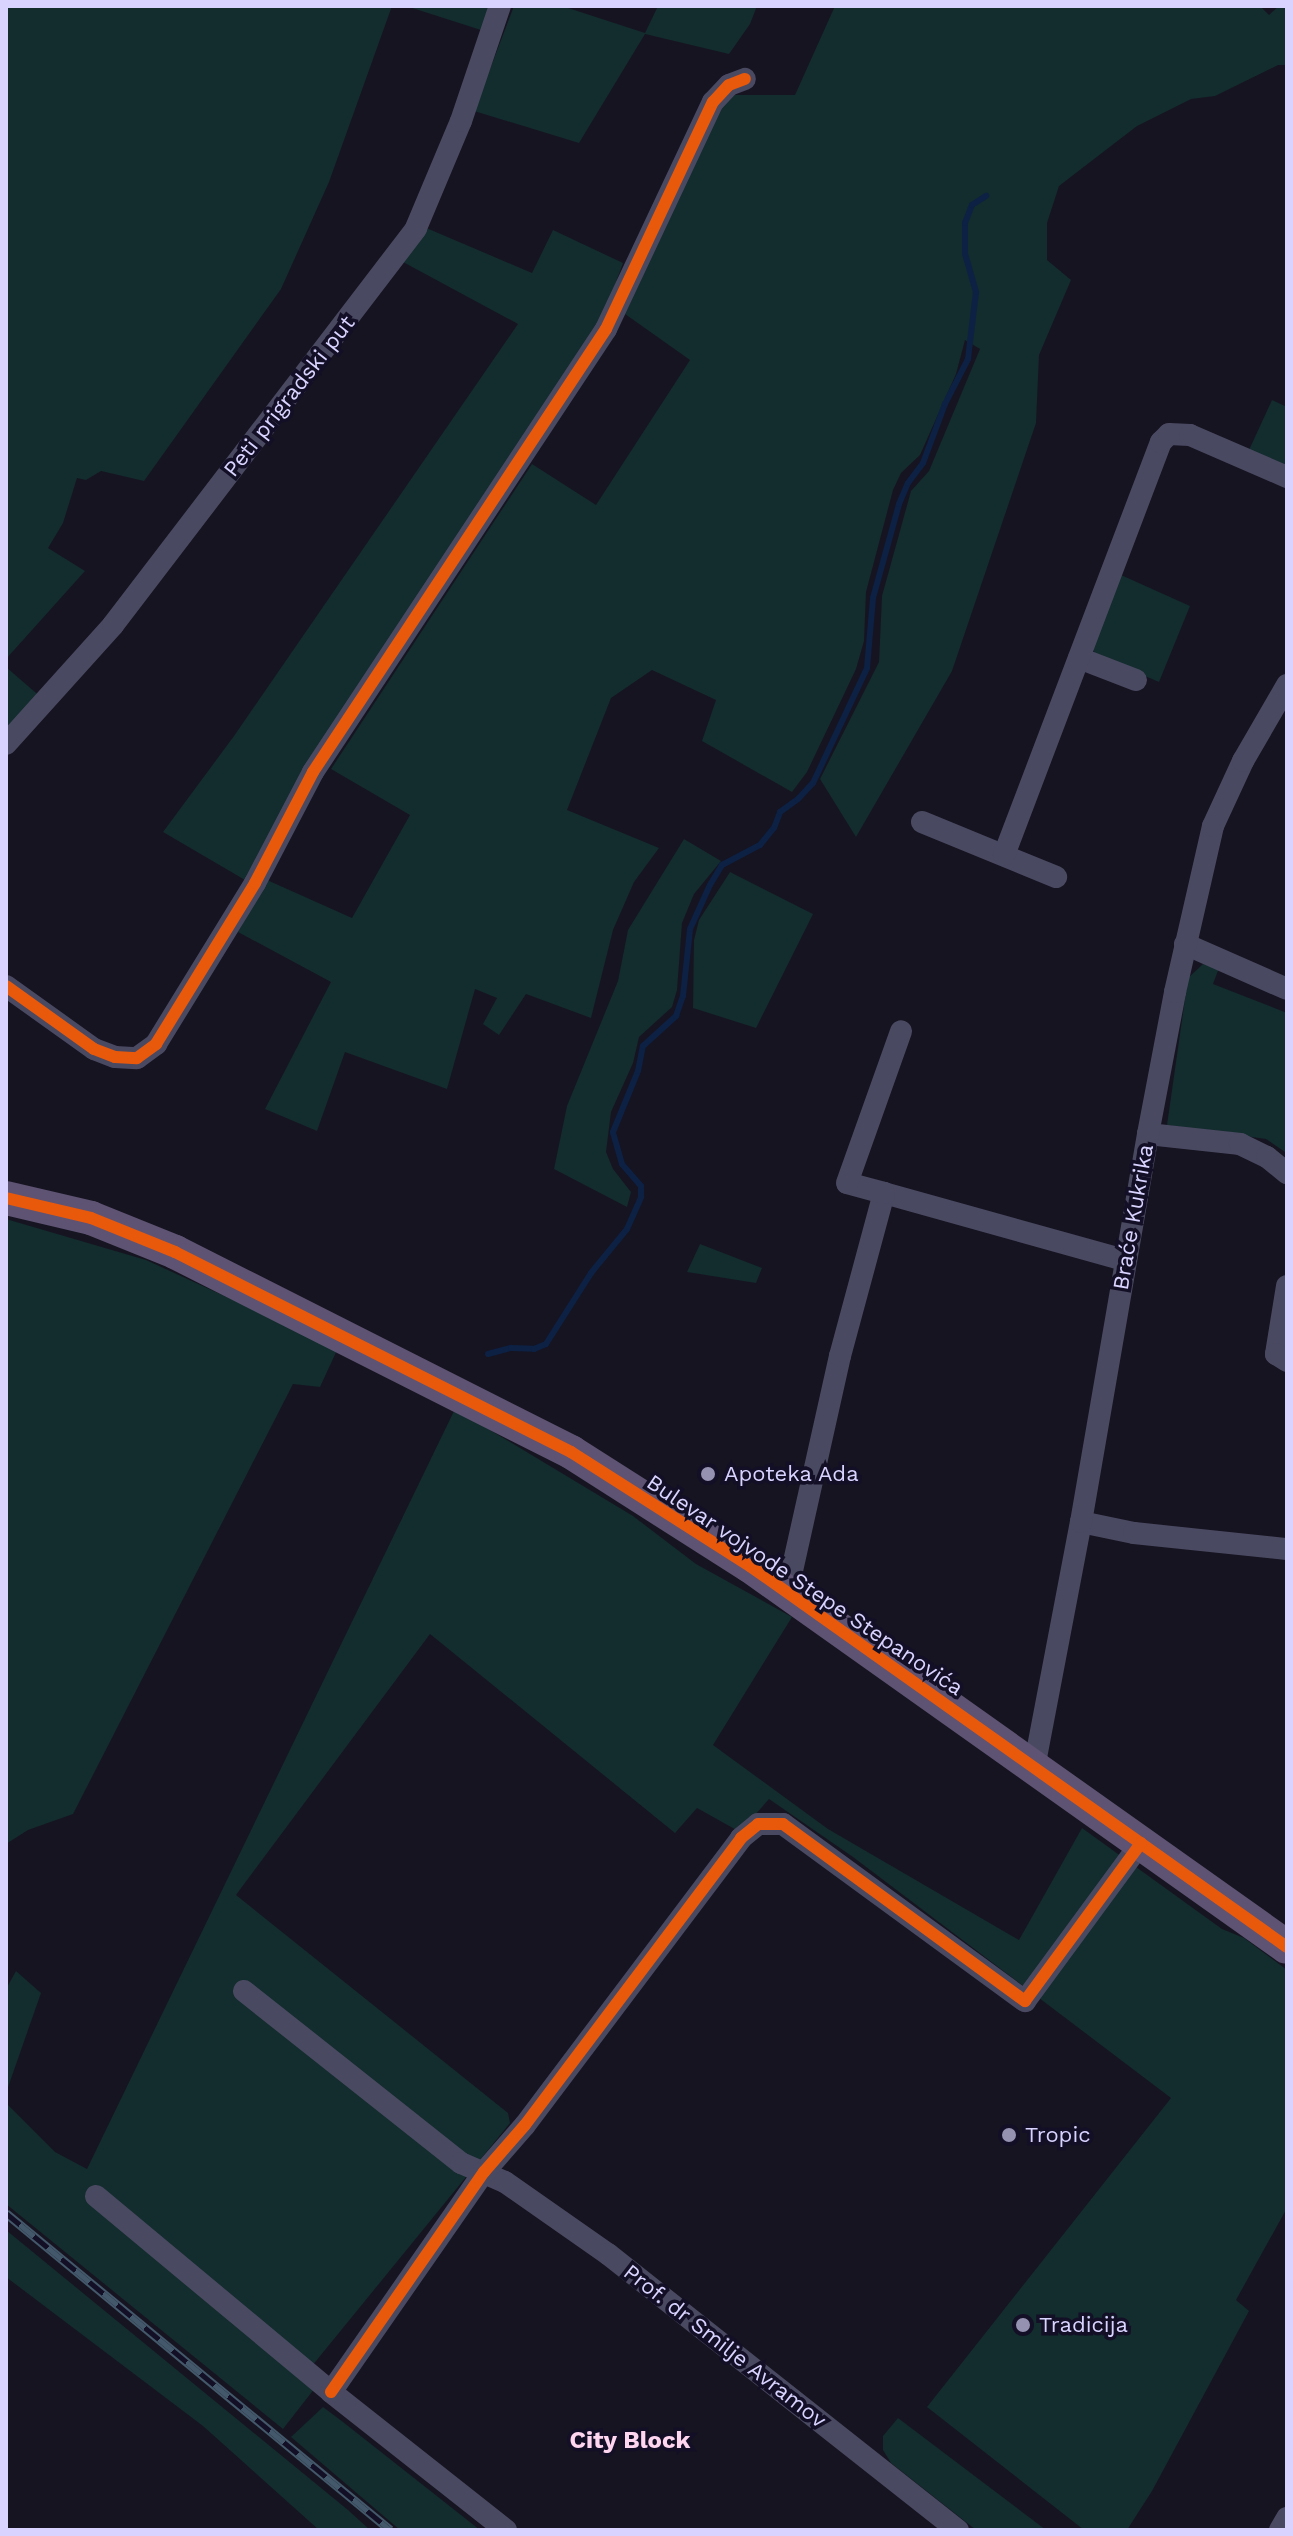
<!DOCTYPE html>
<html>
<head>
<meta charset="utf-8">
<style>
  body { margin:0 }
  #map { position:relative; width:1293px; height:2536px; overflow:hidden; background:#161421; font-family:"Work Sans",sans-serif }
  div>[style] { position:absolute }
  .green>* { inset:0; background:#132c2d }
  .stream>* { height:6px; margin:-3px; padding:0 3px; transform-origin:3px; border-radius:3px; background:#0d2144 }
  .street>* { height:22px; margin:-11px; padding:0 11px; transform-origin:11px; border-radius:11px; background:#4a4962 }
  .primary>* { height:34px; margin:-17px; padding:0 17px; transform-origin:17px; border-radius:17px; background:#5e5373 }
  .rail>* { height:9px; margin-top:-4.5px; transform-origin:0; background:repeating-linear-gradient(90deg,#130f26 0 18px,#43596b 0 36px); box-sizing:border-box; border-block:2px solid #43596b }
  .cycleway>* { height:12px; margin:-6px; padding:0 6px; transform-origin:6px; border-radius:6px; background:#e8590c }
  .dots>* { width:22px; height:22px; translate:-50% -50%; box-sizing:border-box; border:4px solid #130f26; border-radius:50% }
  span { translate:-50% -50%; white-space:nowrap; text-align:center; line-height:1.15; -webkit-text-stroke:7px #130f26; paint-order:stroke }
  .street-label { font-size:22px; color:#d9d4ff }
  .poi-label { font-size:22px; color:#d9d4ff }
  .left { translate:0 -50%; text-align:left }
  .neighbourhood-label { font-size:24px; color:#ffd6f0; font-weight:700 }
  .frame { position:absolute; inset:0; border:8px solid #d9d4ff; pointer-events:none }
</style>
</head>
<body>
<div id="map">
  <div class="green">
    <div style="clip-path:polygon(6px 6px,392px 6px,329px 182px,281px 289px,144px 481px,101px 471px,86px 480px,77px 478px,63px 523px,48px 548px,85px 571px,6px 659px)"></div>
    <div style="clip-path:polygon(406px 6px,492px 6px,484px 31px)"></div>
    <div style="clip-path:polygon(514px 6px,562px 6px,645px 33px,658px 6px,757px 6px,750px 24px,729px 54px,645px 34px,579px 143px,474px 111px)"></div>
    <div style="clip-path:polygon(835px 6px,1260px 6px,1269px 15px,1279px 6px,1287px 6px,1287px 65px,1278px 65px,1215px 96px,1191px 99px,1137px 126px,1059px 186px,1047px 223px,1047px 260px,1071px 280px,1039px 355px,1036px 423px,952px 671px,856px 837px,820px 779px,879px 662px,882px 596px,911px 491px,929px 471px,980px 349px,965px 340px,956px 374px,920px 455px,901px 473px,893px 490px,866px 592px,864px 641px,856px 669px,807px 772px,792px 792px,702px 741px,716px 700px,652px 670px,611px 698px,567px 810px,659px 848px,634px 882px,613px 930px,591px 1018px,526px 994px,499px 1035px,483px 1024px,497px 998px,475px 989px,447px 1089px,345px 1052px,317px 1131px,265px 1109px,331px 982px,238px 932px,267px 880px,352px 918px,410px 815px,331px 769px,532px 464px,596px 505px,690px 360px,625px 314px,714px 122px,727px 95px,795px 95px)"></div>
    <div style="clip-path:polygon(424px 227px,532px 273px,553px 230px,623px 263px,602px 320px,245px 880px,163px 832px,234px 736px,518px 324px,403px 262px)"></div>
    <div style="clip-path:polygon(1272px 400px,1287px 407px,1287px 465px,1249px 450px)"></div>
    <div style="clip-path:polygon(1121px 575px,1190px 606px,1159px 682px,1096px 655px,1092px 648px)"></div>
    <div style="clip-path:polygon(6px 667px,43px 699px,6px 737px)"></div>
    <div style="clip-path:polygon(684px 839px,721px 861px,694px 894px,682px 923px,677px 990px,672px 1007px,639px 1037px,633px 1063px,611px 1112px,606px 1152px,613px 1169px,631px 1192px,627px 1207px,554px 1169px,567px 1106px,618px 981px,628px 930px)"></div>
    <div style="clip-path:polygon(730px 872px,813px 914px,756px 1028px,693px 1008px,694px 940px,699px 920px)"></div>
    <div style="clip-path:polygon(1203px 964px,1219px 968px,1213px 984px,1287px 1013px,1285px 1152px,1266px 1139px,1167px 1125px,1188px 978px)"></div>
    <div style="clip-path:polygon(6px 1219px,146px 1260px,338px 1348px,320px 1387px,293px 1384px,73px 1814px,28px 1830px,6px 1844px)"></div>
    <div style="clip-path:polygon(700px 1244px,762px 1268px,756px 1283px,687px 1272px)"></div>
    <div style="clip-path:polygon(455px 1409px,633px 1516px,696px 1564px,792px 1617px,713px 1745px,828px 1829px,1019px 1940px,1082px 1828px,1222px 1929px,1244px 1938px,1287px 1970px,1287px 2208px,1236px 2300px,1249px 2311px,1152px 2491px,1127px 2530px,1084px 2530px,927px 2407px,1171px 2098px,853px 1857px,769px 1799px,740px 1832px,697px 1808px,675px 1833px,430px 1634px,236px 1895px,508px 2113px,510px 2123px,303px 2377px,315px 2388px,283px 2429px,6px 2204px,6px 2103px,55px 2152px,87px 2169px)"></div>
    <div style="clip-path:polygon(16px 1971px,41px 1993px,6px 2093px,6px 1989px)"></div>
    <div style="clip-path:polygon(6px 2230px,348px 2510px,370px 2530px,319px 2530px,203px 2426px,6px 2277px)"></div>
    <div style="clip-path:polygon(323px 2407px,343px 2422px,480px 2530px,400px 2530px,291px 2437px)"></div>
    <div style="clip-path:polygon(898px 2418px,1046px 2530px,976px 2530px,891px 2463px,883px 2450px,883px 2436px)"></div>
  </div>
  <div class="stream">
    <div style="left:488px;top:1354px;width:24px;rotate:-15deg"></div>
    <div style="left:511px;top:1348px;width:23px;rotate:2deg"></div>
    <div style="left:534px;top:1349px;width:13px;rotate:-23deg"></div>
    <div style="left:546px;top:1344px;width:84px;rotate:-57.6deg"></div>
    <div style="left:591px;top:1273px;width:57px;rotate:-50.7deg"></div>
    <div style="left:627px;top:1229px;width:35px;rotate:-66deg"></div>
    <div style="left:641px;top:1197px;width:11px;rotate:-90deg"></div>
    <div style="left:641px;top:1186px;width:29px;rotate:-131deg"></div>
    <div style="left:622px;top:1164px;width:33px;rotate:-106deg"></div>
    <div style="left:613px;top:1132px;width:66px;rotate:-67.7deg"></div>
    <div style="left:638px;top:1071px;width:25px;rotate:-79deg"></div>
    <div style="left:643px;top:1046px;width:45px;rotate:-42.3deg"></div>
    <div style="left:676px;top:1016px;width:21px;rotate:-71deg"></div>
    <div style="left:683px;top:996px;width:67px;rotate:-84deg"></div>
    <div style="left:690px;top:929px;width:48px;rotate:-65.6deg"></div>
    <div style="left:710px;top:885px;width:23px;rotate:-59deg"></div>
    <div style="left:722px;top:865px;width:43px;rotate:-27.8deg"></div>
    <div style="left:760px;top:845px;width:22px;rotate:-51deg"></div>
    <div style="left:774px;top:828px;width:17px;rotate:-69deg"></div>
    <div style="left:780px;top:812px;width:22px;rotate:-36deg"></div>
    <div style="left:798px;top:799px;width:22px;rotate:-47deg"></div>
    <div style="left:813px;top:783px;width:127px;rotate:-64.8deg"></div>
    <div style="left:867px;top:668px;width:70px;rotate:-85.1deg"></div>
    <div style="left:873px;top:598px;width:98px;rotate:-74.5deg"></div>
    <div style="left:899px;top:504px;width:23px;rotate:-67deg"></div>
    <div style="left:908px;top:483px;width:25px;rotate:-53deg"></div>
    <div style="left:923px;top:463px;width:63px;rotate:-69.6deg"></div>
    <div style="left:945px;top:404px;width:51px;rotate:-62.9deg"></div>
    <div style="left:968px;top:359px;width:67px;rotate:-83.2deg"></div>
    <div style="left:976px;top:292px;width:40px;rotate:-106deg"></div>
    <div style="left:965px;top:254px;width:31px;rotate:-90deg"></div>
    <div style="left:965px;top:223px;width:19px;rotate:-69deg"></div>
    <div style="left:972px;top:205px;width:17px;rotate:-33deg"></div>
  </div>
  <div class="street">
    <div style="left:1079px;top:658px;width:61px;rotate:21.1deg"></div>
    <div style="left:6px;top:744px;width:160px;rotate:-48deg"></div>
    <div style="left:113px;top:625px;width:499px;rotate:-52.6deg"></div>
    <div style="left:416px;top:228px;width:116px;rotate:-67.2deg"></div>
    <div style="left:461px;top:121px;width:121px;rotate:-71.3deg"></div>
    <div style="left:922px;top:822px;width:145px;rotate:22.3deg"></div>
    <div style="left:1004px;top:855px;width:442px;rotate:-69.2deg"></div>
    <div style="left:1161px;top:442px;width:11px;rotate:-45deg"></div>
    <div style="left:1169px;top:434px;width:21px;rotate:3deg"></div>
    <div style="left:1190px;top:435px;width:106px;rotate:23.4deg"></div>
    <div style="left:1185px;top:944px;width:111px;rotate:23.8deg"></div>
    <div style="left:6px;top:986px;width:108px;rotate:35.6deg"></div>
    <div style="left:94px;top:1049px;width:22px;rotate:21deg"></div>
    <div style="left:115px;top:1057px;width:22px;rotate:3deg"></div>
    <div style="left:137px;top:1058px;width:24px;rotate:-36deg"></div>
    <div style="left:156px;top:1044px;width:189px;rotate:-58.4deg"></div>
    <div style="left:255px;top:883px;width:125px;rotate:-62.4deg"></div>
    <div style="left:313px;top:772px;width:531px;rotate:-56.52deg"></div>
    <div style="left:606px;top:329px;width:251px;rotate:-64.8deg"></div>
    <div style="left:713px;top:102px;width:23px;rotate:-47deg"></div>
    <div style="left:729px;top:85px;width:17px;rotate:-21deg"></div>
    <div style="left:1148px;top:1134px;width:93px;rotate:6.2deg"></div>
    <div style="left:1240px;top:1144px;width:30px;rotate:26deg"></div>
    <div style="left:1267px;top:1157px;width:26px;rotate:39deg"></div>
    <div style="left:884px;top:1193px;width:249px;rotate:15.6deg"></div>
    <div style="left:1287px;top:1286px;width:69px;rotate:99.2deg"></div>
    <div style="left:1276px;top:1354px;width:13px;rotate:32deg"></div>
    <div style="left:1081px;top:1522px;width:54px;rotate:11.7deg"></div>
    <div style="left:1134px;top:1533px;width:154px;rotate:6deg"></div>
    <div style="left:787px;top:1593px;width:243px;rotate:-77.4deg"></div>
    <div style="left:840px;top:1356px;width:169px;rotate:-74.9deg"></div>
    <div style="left:884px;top:1193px;width:38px;rotate:-165deg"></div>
    <div style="left:847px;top:1183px;width:161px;rotate:-70.4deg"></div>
    <div style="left:1034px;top:1768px;width:250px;rotate:-79.2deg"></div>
    <div style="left:1081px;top:1522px;width:394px;rotate:-80.2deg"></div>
    <div style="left:1148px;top:1134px;width:145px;rotate:-79.2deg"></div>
    <div style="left:1175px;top:992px;width:170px;rotate:-77.1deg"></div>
    <div style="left:1213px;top:826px;width:72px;rotate:-65.2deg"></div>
    <div style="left:1243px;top:761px;width:88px;rotate:-59.9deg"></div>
    <div style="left:244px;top:1991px;width:277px;rotate:38.4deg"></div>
    <div style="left:461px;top:2163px;width:48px;rotate:23.4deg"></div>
    <div style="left:505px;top:2182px;width:126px;rotate:35deg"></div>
    <div style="left:608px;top:2254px;width:446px;rotate:38.3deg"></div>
    <div style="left:96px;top:2196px;width:306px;rotate:39.8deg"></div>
    <div style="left:331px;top:2392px;width:223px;rotate:38.3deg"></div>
    <div style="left:331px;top:2392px;width:268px;rotate:-55.2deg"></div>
    <div style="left:484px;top:2172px;width:62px;rotate:-48.9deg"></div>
    <div style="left:525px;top:2125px;width:359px;rotate:-53deg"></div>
    <div style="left:741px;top:1838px;width:22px;rotate:-39deg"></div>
    <div style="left:758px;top:1824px;width:25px"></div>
    <div style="left:783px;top:1824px;width:300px;rotate:36.2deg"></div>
    <div style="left:1025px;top:2001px;width:196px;rotate:-53.7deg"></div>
    <div style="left:1280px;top:2530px;width:14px;rotate:-60deg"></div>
  </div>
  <div class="primary">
    <div style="left:6px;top:1198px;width:87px;rotate:13.2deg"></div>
    <div style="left:91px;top:1218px;width:91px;rotate:22deg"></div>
    <div style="left:175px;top:1252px;width:444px;rotate:26.8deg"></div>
    <div style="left:571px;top:1452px;width:212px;rotate:32.5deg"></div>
    <div style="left:750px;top:1566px;width:658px;rotate:35.36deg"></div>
  </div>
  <div class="rail">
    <div style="left:6px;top:2213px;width:498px;rotate:39.5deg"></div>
  </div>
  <div class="cycleway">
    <div style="left:6px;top:986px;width:108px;rotate:35.6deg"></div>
    <div style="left:94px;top:1049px;width:22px;rotate:21deg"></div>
    <div style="left:115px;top:1057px;width:22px;rotate:3deg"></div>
    <div style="left:137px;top:1058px;width:24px;rotate:-36deg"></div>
    <div style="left:156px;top:1044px;width:189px;rotate:-58.4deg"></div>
    <div style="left:255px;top:883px;width:125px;rotate:-62.4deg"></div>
    <div style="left:313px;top:772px;width:531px;rotate:-56.52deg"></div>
    <div style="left:606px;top:329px;width:251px;rotate:-64.8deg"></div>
    <div style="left:713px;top:102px;width:23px;rotate:-47deg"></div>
    <div style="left:729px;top:85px;width:17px;rotate:-21deg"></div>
    <div style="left:6px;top:1198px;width:87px;rotate:13.2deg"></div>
    <div style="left:91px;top:1218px;width:91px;rotate:22deg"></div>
    <div style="left:175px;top:1252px;width:444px;rotate:26.8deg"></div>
    <div style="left:571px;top:1452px;width:212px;rotate:32.5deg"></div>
    <div style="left:750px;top:1566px;width:658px;rotate:35.36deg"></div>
    <div style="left:331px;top:2392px;width:268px;rotate:-55.2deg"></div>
    <div style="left:484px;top:2172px;width:62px;rotate:-48.9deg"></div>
    <div style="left:525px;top:2125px;width:359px;rotate:-53deg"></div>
    <div style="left:741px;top:1838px;width:22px;rotate:-39deg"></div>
    <div style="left:758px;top:1824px;width:25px"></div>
    <div style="left:783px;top:1824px;width:300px;rotate:36.2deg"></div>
    <div style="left:1025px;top:2001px;width:196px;rotate:-53.7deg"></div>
  </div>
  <div class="dots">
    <div style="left:708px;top:1474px;background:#9591b1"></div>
    <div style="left:1009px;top:2135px;background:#9591b1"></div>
    <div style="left:1023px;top:2325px;background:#9591b1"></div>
  </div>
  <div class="street-label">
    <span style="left:289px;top:396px;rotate:-52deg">Peti prigradski put</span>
    <span style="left:1133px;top:1217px;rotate:-80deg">Braće Kukrika</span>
    <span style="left:805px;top:1585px;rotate:34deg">Bulevar vojvode Stepe Stepanovića</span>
    <span style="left:725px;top:2346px;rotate:38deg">Prof. dr Smilje Avramov</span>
  </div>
  <div class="poi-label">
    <span class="left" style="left:724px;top:1474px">Apoteka Ada</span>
    <span class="left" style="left:1025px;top:2135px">Tropic</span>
    <span class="left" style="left:1039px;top:2325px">Tradicija</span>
  </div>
  <div class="neighbourhood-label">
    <span style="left:630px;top:2441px">City Block</span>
  </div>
  <div class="frame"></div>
</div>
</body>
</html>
